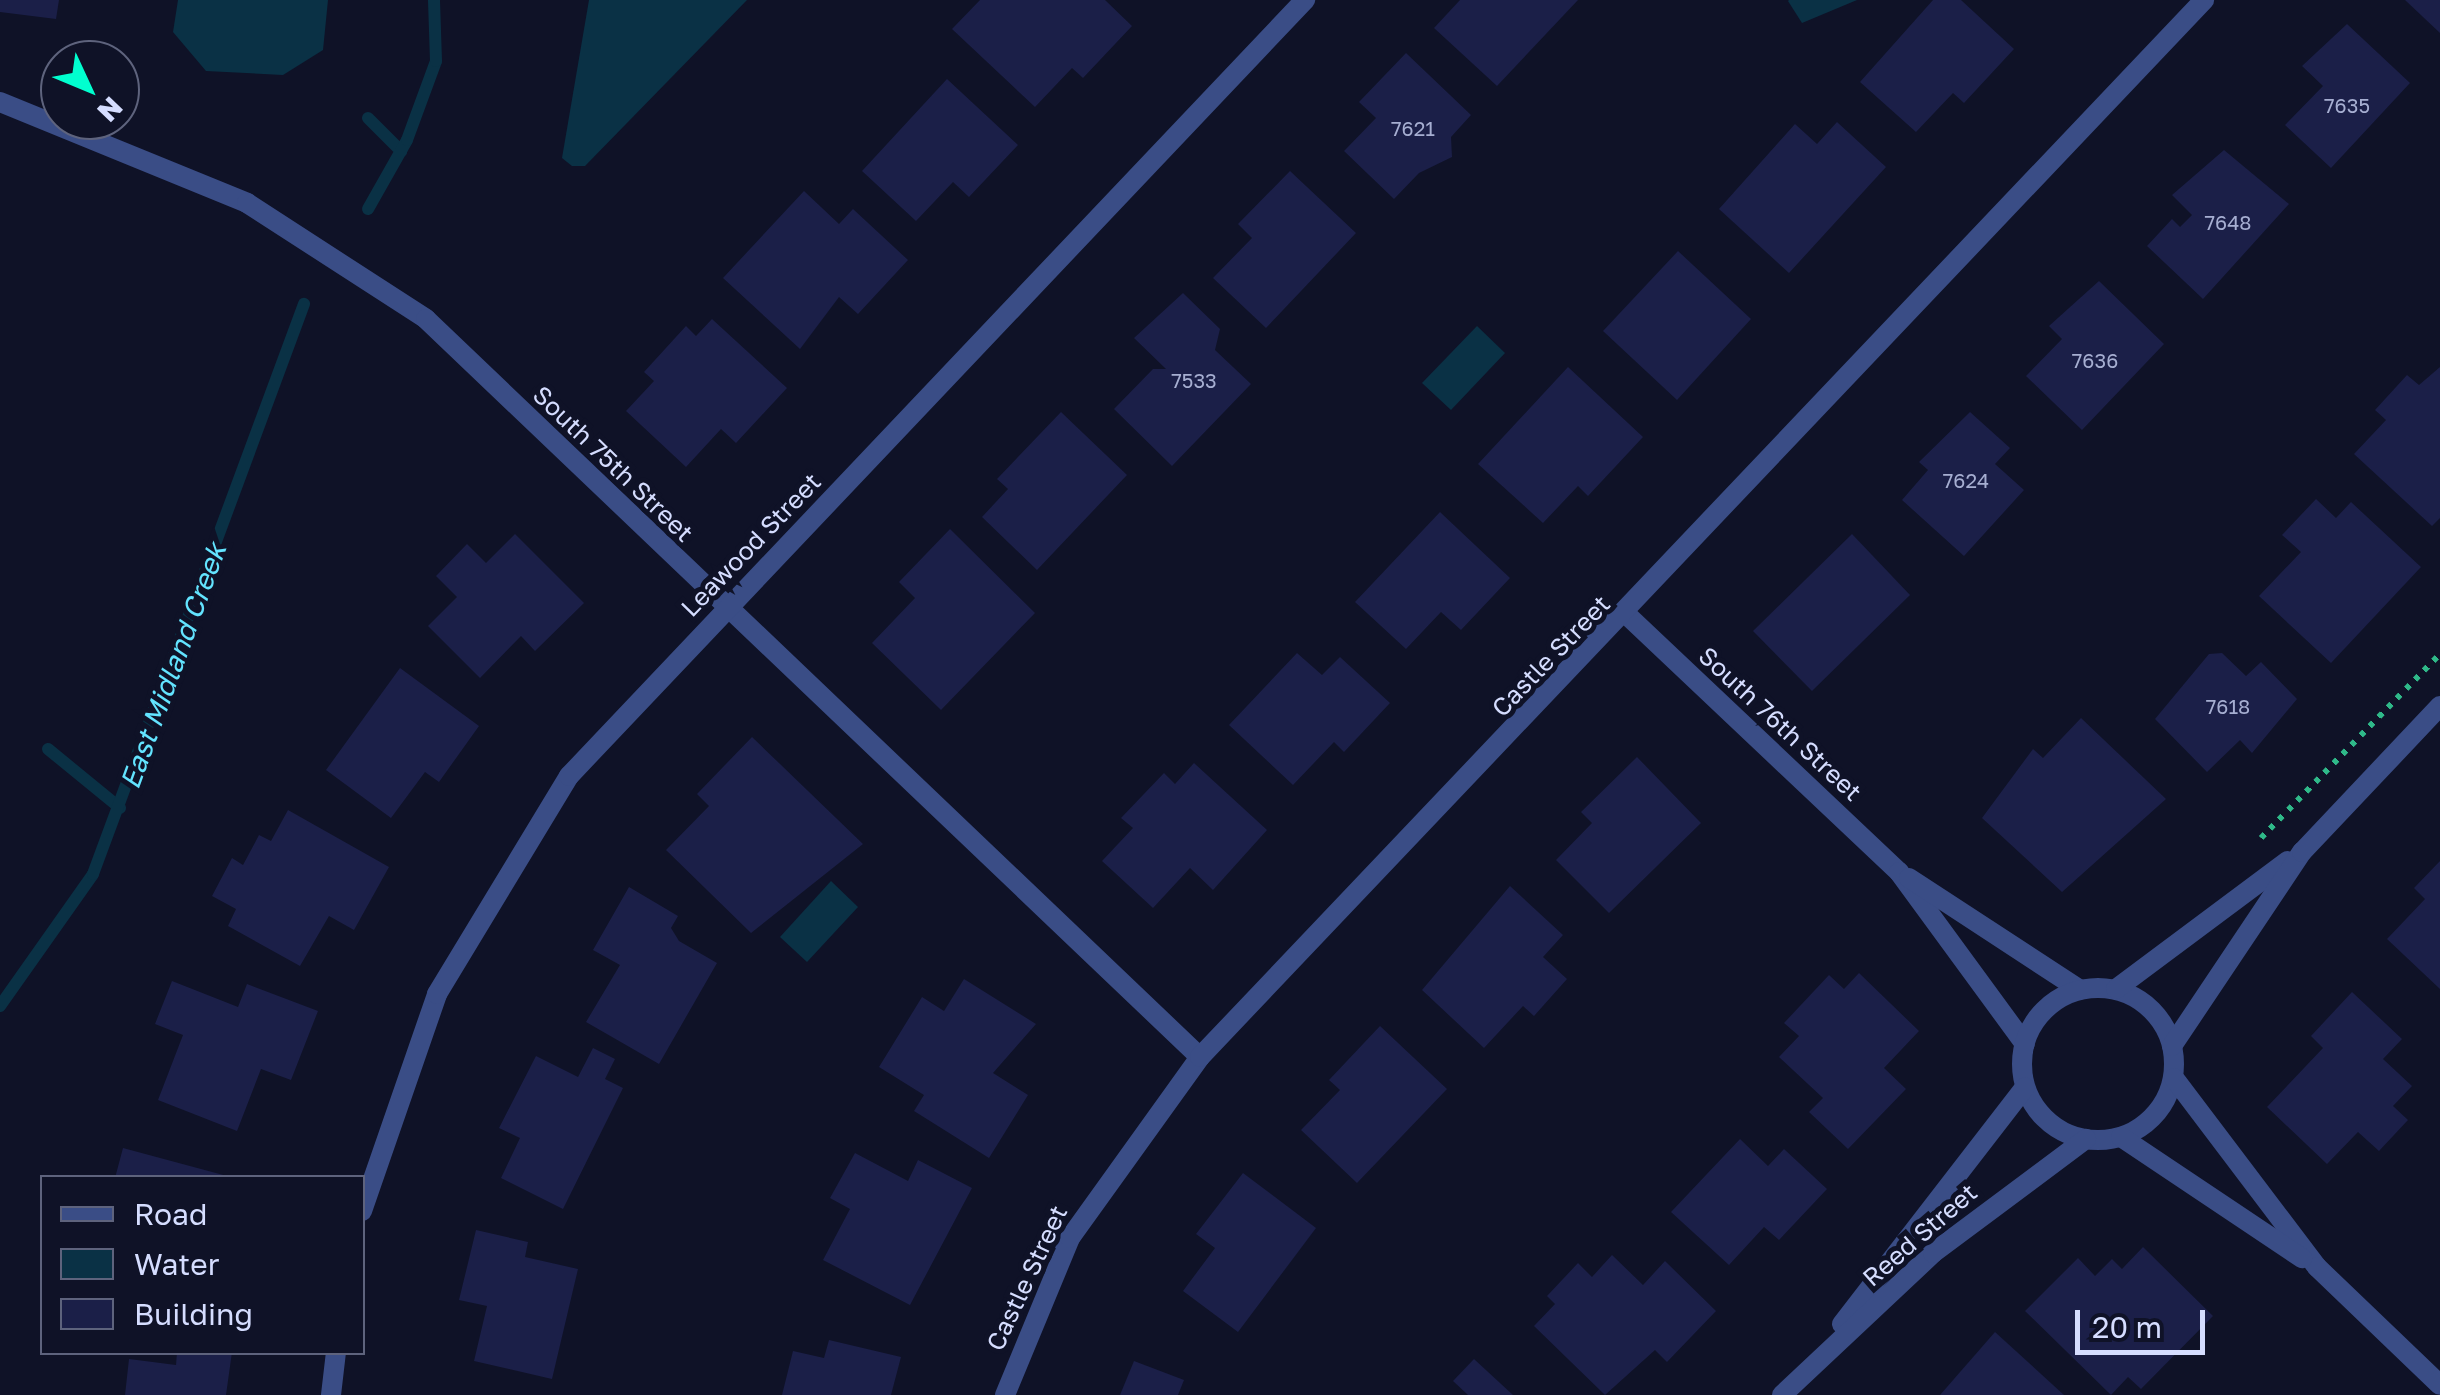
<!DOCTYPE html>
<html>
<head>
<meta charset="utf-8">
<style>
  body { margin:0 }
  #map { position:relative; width:2440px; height:1395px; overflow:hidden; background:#0f1227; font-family:"Golos Text",sans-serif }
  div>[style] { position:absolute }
  .water>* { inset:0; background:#0a3145 }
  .stream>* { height:12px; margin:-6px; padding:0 6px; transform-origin:6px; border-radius:6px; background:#0a3145 }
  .building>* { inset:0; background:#1b1f48 }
  .path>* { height:6px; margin-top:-3px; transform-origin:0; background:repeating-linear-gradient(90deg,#2fb989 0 5px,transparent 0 13px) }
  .street>* { height:20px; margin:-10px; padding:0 10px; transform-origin:10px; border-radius:10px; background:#3a4d86 }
  .street>.ring { margin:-10px; padding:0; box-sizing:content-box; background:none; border:20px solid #3a4d86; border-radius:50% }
  span { translate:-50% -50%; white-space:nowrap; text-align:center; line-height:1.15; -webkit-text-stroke:10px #0f1227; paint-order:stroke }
  .number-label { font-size:20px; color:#a6aed1 }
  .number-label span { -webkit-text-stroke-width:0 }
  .street-label { font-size:25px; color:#d5ddff }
  .water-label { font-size:28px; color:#63e4ff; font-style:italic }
  .legend { position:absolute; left:40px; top:1175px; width:325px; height:180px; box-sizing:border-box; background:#0f1227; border:2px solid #5e637d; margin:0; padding:12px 18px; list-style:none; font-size:30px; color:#d5ddff }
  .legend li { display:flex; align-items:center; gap:20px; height:50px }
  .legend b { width:50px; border:2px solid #5e637d }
  .north { position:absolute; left:40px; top:40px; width:100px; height:100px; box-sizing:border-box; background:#0f1227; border:2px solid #5e637d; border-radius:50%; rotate:134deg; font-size:28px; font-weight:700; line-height:40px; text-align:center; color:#d5ddff }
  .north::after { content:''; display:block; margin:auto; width:35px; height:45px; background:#01ffcf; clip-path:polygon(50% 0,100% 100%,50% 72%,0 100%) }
  .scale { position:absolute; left:2075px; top:1310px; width:130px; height:45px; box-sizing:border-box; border:5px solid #d5ddff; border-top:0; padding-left:12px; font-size:30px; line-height:35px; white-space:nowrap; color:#d5ddff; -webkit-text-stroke:8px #0f1227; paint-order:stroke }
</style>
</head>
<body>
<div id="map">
  <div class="water">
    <div style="clip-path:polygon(178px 0,328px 0,323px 50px,283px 75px,206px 71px,173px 32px)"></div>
    <div style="clip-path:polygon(589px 0,747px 0,585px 166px,572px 166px,562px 158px)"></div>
    <div style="clip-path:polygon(1857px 0,1802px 23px,1788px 1px,1789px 0)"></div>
    <div style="clip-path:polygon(1477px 326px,1505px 353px,1451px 410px,1422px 383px)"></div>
    <div style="clip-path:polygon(831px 881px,858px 907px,807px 962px,780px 937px)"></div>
  </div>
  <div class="stream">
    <div style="left:368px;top:118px;width:47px;rotate:45deg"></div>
    <div style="left:368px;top:209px;width:79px;rotate:-60.5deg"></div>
    <div style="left:407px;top:140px;width:84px;rotate:-69.8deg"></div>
    <div style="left:436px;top:61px;width:61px;rotate:-91.9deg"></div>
    <div style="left:48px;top:749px;width:93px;rotate:39.3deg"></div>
    <div style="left:0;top:1006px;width:161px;rotate:-54.8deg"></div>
    <div style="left:93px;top:874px;width:608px;rotate:-69.69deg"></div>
  </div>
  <div class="building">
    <div style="clip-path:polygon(0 0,59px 0,56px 19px,0 12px)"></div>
    <div style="clip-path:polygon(980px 0,1105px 0,1132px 26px,1083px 78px,1072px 68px,1035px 107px,952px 29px)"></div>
    <div style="clip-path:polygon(1460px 0,1578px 0,1497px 86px,1434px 28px)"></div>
    <div style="clip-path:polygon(1933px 0,1961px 0,2014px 49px,1964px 103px,1953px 93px,1916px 132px,1860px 82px)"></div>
    <div style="clip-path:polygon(2405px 0,2440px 0,2440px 33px)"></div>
    <div style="clip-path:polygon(2347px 24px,2410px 83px,2331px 168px,2285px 125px,2323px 86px,2302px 66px)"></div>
    <div style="clip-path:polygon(1406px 53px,1471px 115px,1451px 137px,1452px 157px,1419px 173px,1394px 199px,1344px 151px,1376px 118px,1359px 102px)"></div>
    <div style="clip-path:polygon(947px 79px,1018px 145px,969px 197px,953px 182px,916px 221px,862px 171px)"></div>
    <div style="clip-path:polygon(1837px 122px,1886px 167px,1789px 273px,1719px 209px,1795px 124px,1817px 144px)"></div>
    <div style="clip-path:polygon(2224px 150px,2289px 204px,2203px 299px,2147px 246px,2172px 219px,2180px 227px,2192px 215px,2172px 195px)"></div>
    <div style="clip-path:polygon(1290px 171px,1356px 233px,1266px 328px,1213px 278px,1252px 238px,1238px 224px)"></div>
    <div style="clip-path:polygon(804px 191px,839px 224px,853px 209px,908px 260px,858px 314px,839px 297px,800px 349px,723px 278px)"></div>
    <div style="clip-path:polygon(1678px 251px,1751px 319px,1677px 400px,1603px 331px)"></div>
    <div style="clip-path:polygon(2099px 281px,2164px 344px,2082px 430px,2026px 376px,2062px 339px,2049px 326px)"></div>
    <div style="clip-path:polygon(1183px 293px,1220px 329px,1215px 350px,1251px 384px,1172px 466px,1114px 409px,1153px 369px,1166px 369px,1134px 338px)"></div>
    <div style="clip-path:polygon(712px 319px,787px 388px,736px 443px,721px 429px,686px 467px,626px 411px,654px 381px,644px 372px,686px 326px,696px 336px)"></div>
    <div style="clip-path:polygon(1568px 367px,1643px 437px,1588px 496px,1578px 486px,1543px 523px,1478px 464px)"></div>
    <div style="clip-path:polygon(2440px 367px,2440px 518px,2432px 526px,2354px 454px,2386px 420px,2375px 410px,2407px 375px,2419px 385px)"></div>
    <div style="clip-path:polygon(1061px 412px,1127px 475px,1037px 570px,982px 517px,1008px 489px,997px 479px)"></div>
    <div style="clip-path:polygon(1970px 412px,2010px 448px,1995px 464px,2024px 490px,1964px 556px,1902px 500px,1928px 470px,1919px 462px)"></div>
    <div style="clip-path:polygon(2316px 499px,2336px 518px,2351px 502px,2421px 567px,2331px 663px,2259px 596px,2301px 552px,2282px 535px)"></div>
    <div style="clip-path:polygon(1440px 512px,1510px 578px,1461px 630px,1441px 612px,1406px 649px,1355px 602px)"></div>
    <div style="clip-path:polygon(950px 529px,1035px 613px,941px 710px,872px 643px,915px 598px,899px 582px)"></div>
    <div style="clip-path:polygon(515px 534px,584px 603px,535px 651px,521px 636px,480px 678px,428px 626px,457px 597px,436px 576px,467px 544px,486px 563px)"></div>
    <div style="clip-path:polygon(1852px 534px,1910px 595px,1812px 691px,1753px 631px)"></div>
    <div style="clip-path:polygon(1297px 653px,1322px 675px,1340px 657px,1390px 703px,1344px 752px,1334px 742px,1293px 785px,1229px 725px)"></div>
    <div style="clip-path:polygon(2222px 653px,2246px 676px,2261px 662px,2297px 699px,2252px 753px,2240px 740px,2207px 772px,2155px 719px,2209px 654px)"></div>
    <div style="clip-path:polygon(400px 668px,479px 726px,439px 782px,425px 772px,391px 818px,326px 770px)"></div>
    <div style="clip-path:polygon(2081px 718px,2166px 799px,2062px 892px,1982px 818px,2033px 749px,2043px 758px)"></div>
    <div style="clip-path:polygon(752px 737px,863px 844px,751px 933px,666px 850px,709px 806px,697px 794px)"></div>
    <div style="clip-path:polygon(1637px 757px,1701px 823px,1609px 913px,1556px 860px,1592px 823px,1581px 812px)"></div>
    <div style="clip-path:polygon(1194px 763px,1267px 830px,1213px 890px,1190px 868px,1153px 908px,1102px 861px,1133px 828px,1121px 818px,1164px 773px,1175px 784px)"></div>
    <div style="clip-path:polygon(288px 810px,389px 867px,354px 930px,329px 916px,300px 966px,228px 926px,236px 909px,212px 896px,232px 858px,243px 865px,259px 835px,271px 841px)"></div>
    <div style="clip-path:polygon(2440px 861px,2440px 989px,2387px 939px,2425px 899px,2414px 888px)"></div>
    <div style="clip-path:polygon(1510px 886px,1563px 935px,1543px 957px,1567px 979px,1534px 1016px,1523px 1006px,1484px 1048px,1422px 990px)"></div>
    <div style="clip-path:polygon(629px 887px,678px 916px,671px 928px,679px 941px,717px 963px,659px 1064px,586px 1022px,620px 965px,593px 950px)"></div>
    <div style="clip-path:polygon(1859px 973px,1919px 1031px,1884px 1068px,1906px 1089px,1848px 1149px,1809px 1112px,1823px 1098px,1779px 1057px,1799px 1036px,1784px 1023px,1829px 975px,1844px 989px)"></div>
    <div style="clip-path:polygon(964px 979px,1036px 1024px,993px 1073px,1028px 1095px,989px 1158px,914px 1111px,924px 1095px,879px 1067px,922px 997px,944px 1011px)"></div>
    <div style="clip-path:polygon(172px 981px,238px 1007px,247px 984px,318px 1011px,291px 1080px,261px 1069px,237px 1131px,158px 1100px,183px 1035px,155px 1024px)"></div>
    <div style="clip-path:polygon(2352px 992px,2402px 1039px,2383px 1059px,2412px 1086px,2393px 1106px,2408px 1120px,2379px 1151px,2358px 1132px,2327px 1164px,2267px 1107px,2323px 1048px,2311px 1036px)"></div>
    <div style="clip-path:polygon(1380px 1026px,1447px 1089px,1357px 1183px,1301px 1130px,1340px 1090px,1329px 1080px)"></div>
    <div style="clip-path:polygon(593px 1048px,615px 1059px,605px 1079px,623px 1088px,563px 1209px,501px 1178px,520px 1138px,499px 1128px,536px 1056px,578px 1077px)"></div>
    <div style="clip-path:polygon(1740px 1139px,1768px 1166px,1784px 1149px,1827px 1189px,1779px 1240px,1764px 1227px,1729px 1265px,1671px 1212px)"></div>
    <div style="clip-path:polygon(123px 1148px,227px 1176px,227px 1178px,115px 1178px)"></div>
    <div style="clip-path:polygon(855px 1153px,908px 1181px,918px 1160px,972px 1188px,910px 1305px,823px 1260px,850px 1209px,830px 1198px)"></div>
    <div style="clip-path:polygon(1243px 1173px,1316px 1228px,1238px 1332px,1183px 1291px,1215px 1248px,1196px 1234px)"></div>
    <div style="clip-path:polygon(476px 1230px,528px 1242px,525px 1257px,578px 1269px,552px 1379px,474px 1361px,487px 1306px,459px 1300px)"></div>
    <div style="clip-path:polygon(2143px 1247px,2213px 1316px,2141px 1389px,2128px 1377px,2111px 1395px,2025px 1311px,2078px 1258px,2095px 1276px,2112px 1259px,2122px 1269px)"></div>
    <div style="clip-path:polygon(1612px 1255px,1643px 1285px,1665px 1261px,1716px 1311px,1667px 1362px,1655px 1350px,1605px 1395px,1534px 1326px,1555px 1304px,1547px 1296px,1578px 1263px,1592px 1277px)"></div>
    <div style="clip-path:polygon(1995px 1332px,2064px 1395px,1940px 1395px)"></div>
    <div style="clip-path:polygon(829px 1340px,901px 1357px,891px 1395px,782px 1395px,793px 1351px,824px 1358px)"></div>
    <div style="clip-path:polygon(177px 1352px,232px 1352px,226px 1395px,125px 1395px,129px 1359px,176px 1365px)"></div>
    <div style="clip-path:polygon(1474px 1359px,1513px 1395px,1468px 1395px,1453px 1381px)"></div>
    <div style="clip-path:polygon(1134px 1361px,1184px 1380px,1178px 1395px,1120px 1395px)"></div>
  </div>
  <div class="path">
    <div style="left:2261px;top:838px;width:257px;rotate:-45.8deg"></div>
  </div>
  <div class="street">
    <div style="left:0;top:102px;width:267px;rotate:22.2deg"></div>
    <div style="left:247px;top:203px;width:213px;rotate:32.9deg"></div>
    <div style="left:426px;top:319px;width:1069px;rotate:43.64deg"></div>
    <div style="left:1626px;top:614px;width:376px;rotate:43.4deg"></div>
    <div style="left:1899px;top:872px;width:213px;rotate:53.8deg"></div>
    <div style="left:1909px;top:878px;width:204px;rotate:33.2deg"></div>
    <div class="ring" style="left:2022px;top:988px;width:132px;height:132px"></div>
    <div style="left:2116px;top:989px;width:214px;rotate:-36.7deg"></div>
    <div style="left:2172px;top:1046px;width:234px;rotate:-56.2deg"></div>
    <div style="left:2302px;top:852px;width:201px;rotate:-46.6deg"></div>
    <div style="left:2174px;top:1078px;width:237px;rotate:52.9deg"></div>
    <div style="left:2317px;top:1267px;width:170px;rotate:43.8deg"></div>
    <div style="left:2121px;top:1137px;width:218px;rotate:33.8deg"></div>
    <div style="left:362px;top:1211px;width:230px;rotate:-70.9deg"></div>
    <div style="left:437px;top:994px;width:255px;rotate:-58.8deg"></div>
    <div style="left:569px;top:776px;width:1070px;rotate:-46.52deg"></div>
    <div style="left:1842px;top:1324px;width:299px;rotate:-52.3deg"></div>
    <div style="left:331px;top:1395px;width:43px;rotate:-83.4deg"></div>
    <div style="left:1005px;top:1395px;width:170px;rotate:-67.5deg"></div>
    <div style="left:1070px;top:1238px;width:223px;rotate:-54.3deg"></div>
    <div style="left:1200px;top:1057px;width:1458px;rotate:-46.47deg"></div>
    <div style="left:1782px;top:1395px;width:207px;rotate:-43.2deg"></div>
    <div style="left:1933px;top:1253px;width:191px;rotate:-36.7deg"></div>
  </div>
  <div class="number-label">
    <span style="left:2347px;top:105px">7635</span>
    <span style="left:1413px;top:128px">7621</span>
    <span style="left:2228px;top:222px">7648</span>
    <span style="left:2095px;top:360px">7636</span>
    <span style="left:1194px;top:380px">7533</span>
    <span style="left:1966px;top:480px">7624</span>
    <span style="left:2228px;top:706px">7618</span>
  </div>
  <div class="street-label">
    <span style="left:613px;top:464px;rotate:44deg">South 75th Street</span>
    <span style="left:751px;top:545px;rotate:-46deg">Leawood Street</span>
    <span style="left:1551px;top:656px;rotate:-46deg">Castle Street</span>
    <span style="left:1780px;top:724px;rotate:43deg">South 76th Street</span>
    <span style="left:1920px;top:1235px;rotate:-41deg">Reed Street</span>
    <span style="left:1027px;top:1278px;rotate:-65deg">Castle Street</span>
  </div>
  <div class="water-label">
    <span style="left:173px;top:666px;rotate:-70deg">East Midland Creek</span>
  </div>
  <ul class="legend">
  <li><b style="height:12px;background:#3a4d86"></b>Road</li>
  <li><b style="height:28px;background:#0a3145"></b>Water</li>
  <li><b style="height:28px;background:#1b1f48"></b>Building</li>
  </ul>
  <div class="north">N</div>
  <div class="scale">20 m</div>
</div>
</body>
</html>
